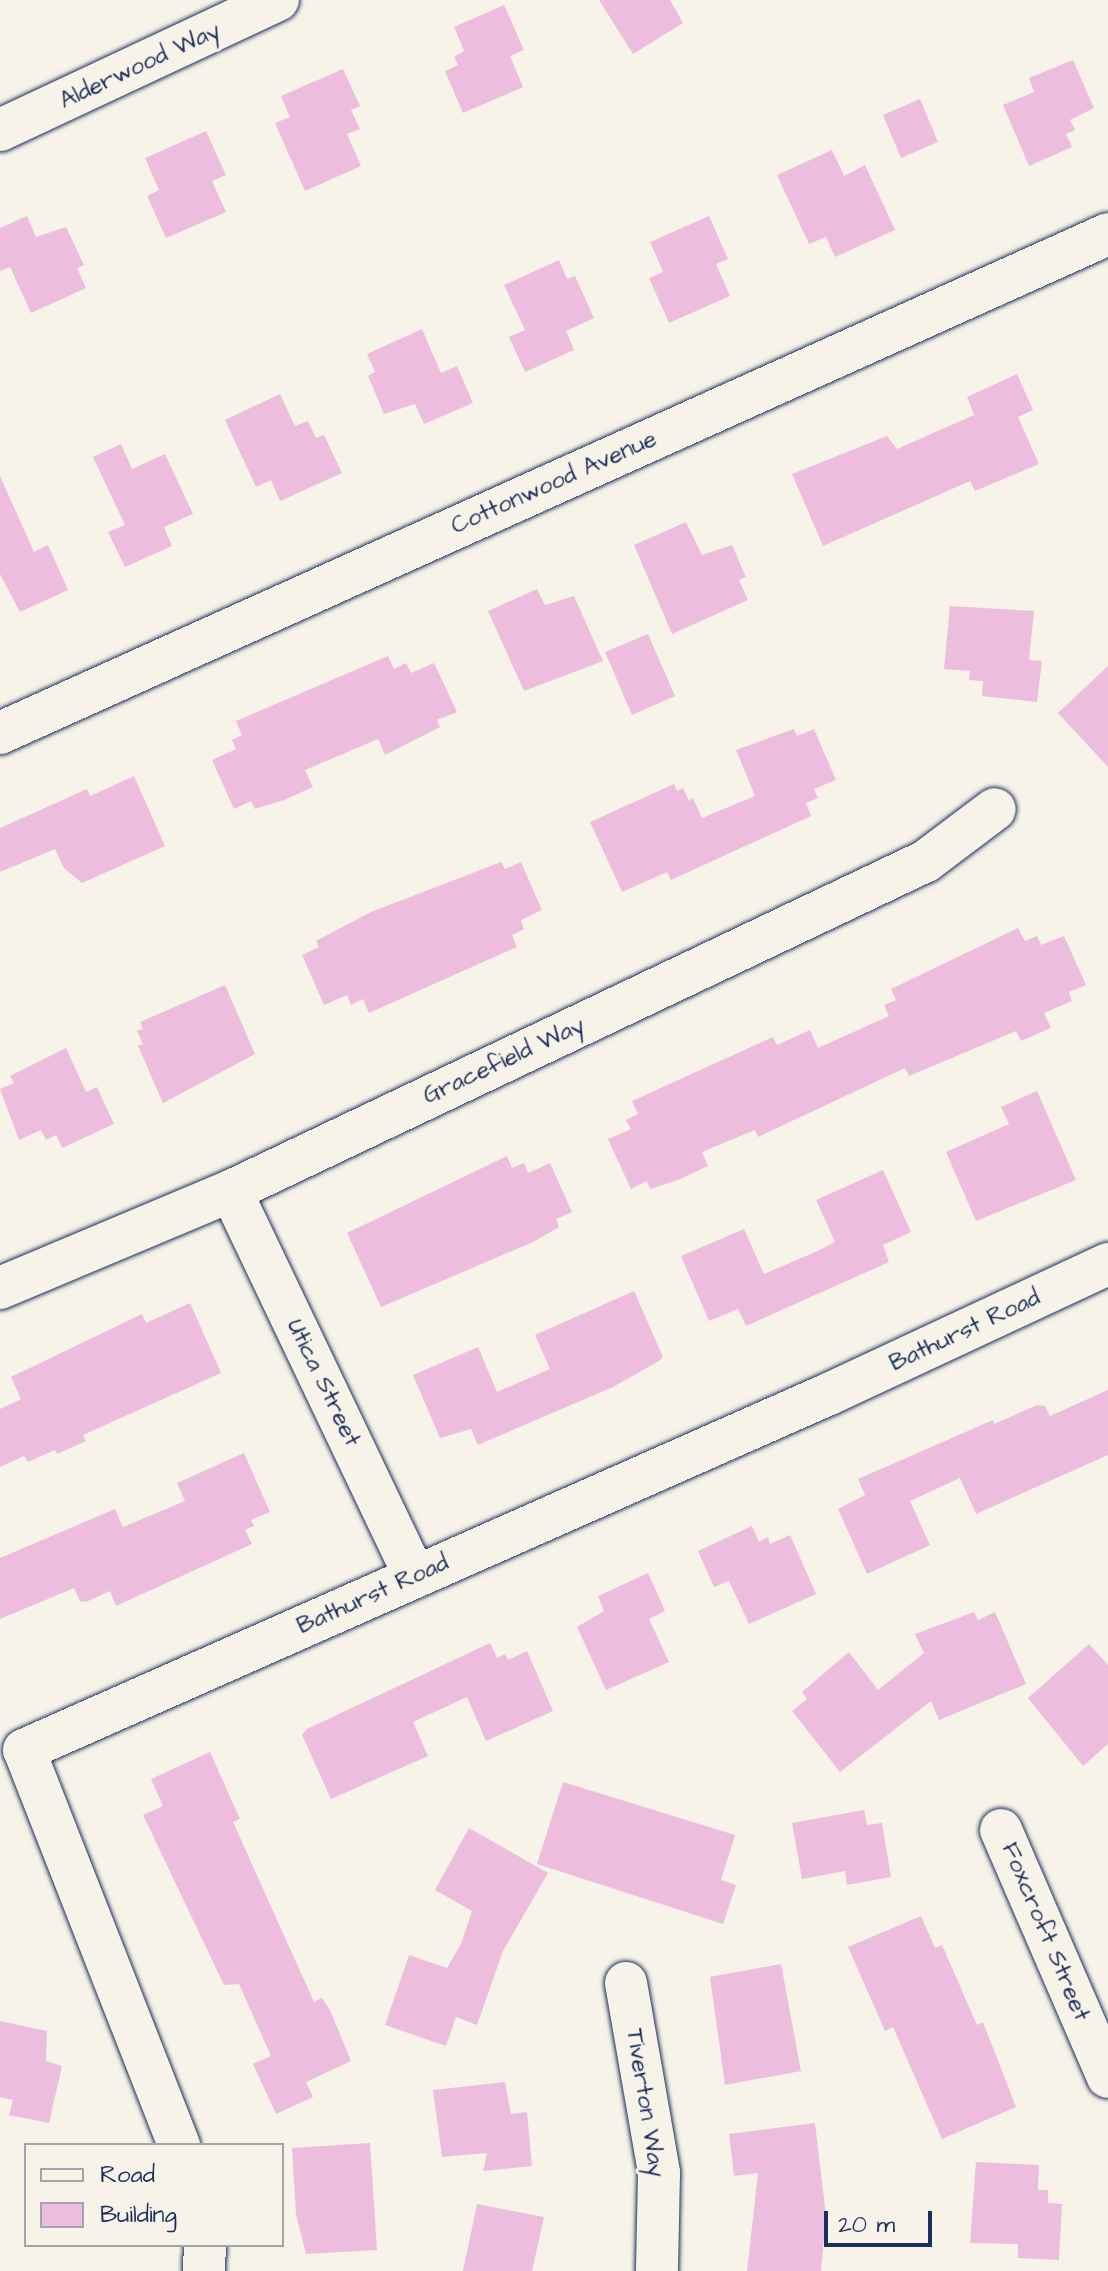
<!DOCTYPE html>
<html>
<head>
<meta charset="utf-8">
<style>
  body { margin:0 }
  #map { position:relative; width:1108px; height:2271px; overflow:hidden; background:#f7f3e8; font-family:"Architects Daughter",sans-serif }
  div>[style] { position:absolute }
  .building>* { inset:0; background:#edbdde }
  .roads { filter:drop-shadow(0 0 2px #1b2f5e) drop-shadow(0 0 2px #1b2f5e) }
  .minor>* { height:42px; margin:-21px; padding:0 21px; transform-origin:21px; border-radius:21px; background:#f7f3e8 }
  span { translate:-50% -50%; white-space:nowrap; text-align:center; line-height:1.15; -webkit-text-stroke:6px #f7f3e8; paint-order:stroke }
  .street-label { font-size:24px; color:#1b2f5e }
  .legend { position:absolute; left:24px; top:2143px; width:260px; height:104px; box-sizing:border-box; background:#f7f3e8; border:2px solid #9fa5b1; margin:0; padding:10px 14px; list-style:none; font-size:24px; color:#1b2f5e }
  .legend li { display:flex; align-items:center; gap:16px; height:40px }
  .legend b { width:40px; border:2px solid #9fa5b1 }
  .scale { position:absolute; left:824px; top:2211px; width:108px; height:36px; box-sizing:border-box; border:4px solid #1b2f5e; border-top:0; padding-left:10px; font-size:24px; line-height:28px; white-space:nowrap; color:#1b2f5e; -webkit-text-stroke:6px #f7f3e8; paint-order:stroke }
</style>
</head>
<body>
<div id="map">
  <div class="building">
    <div style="clip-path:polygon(599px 0,670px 0,683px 23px,633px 54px)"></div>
    <div style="clip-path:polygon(504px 5px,524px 50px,510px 56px,523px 87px,463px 113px,445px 71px,458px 65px,454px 57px,464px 51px,454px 27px)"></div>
    <div style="clip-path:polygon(1073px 60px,1094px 108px,1070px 120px,1075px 130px,1066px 134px,1072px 147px,1029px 166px,1003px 105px,1034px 92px,1029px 78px)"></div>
    <div style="clip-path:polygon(343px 69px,360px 106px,351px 110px,360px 129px,347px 134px,361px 166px,305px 191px,275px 123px,290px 117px,281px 96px)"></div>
    <div style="clip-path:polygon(920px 99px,938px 142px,901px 158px,883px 115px)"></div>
    <div style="clip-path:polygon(206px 131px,226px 175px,212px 181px,226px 212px,166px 238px,147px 196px,159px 190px,145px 158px)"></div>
    <div style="clip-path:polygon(832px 150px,844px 176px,865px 165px,895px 230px,835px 257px,826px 237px,809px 244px,777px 175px)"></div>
    <div style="clip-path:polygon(27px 216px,36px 237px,66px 227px,84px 265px,77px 268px,86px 288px,31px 313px,10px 267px,0 271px,0 228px)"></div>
    <div style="clip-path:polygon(709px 216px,728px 259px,716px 264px,730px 296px,669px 323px,649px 278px,663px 272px,650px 242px)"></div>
    <div style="clip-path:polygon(559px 260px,567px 279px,575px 276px,594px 318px,566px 331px,574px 350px,525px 372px,509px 337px,525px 330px,504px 285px)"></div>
    <div style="clip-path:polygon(422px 329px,441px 373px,457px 366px,473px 403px,424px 424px,415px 404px,384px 414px,368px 376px,375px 372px,367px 354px)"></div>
    <div style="clip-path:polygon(1017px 374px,1033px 410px,1018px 417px,1039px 464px,975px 491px,970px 481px,823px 546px,792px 474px,887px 436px,897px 449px,974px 415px,967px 397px)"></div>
    <div style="clip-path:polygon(280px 394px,295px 426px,308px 421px,316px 438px,324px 435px,342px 473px,280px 501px,271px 480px,256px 487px,225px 420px)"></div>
    <div style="clip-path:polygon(121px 444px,132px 469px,165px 454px,193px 514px,164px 527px,172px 546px,125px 567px,108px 532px,125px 525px,93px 457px)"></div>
    <div style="clip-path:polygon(0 476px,34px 552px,48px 545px,68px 590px,20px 612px,0 574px)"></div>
    <div style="clip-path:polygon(686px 522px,702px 555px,732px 545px,746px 577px,739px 580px,748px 600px,672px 634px,634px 545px)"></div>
    <div style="clip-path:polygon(537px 589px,545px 605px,574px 596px,603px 661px,524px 691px,488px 611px)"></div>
    <div style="clip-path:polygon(950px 606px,1034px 611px,1029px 660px,1042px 661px,1037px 702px,982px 696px,983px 681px,969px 680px,970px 671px,944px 669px)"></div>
    <div style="clip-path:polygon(648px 634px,675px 696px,632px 715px,605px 652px)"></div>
    <div style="clip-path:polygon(388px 656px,394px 669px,406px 663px,411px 673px,434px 663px,457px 712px,437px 720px,440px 727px,385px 755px,378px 739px,305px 770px,313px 787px,284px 800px,255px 809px,251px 801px,234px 809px,212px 760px,236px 749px,232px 740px,242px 735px,236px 721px)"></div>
    <div style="clip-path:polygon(1108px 666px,1108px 767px,1058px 713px)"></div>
    <div style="clip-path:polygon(794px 729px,797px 736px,814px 729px,836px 780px,814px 789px,818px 798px,806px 803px,811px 816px,671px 880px,667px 872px,622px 892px,590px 822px,674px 784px,677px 791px,683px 788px,689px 801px,693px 798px,702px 818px,755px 796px,736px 750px)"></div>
    <div style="clip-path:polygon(134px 776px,165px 846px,82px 883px,64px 868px,55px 849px,0 872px,0 828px,87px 789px,90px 796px)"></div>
    <div style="clip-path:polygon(501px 862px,505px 869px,521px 862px,542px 910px,521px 920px,524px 929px,512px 935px,517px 947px,369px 1013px,363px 999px,351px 1005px,347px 995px,324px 1005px,302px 955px,319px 947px,316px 941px,371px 912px)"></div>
    <div style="clip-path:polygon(1018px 928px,1025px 941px,1037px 936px,1041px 945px,1064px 936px,1086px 985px,1069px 992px,1072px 1001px,1044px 1013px,1051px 1028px,1021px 1041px,1016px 1031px,909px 1076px,905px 1068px,758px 1137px,755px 1130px,702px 1152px,708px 1166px,678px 1180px,650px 1189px,647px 1181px,631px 1189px,608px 1139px,631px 1129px,626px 1120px,638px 1114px,632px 1101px,773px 1037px,777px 1045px,810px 1030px,818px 1048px,889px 1016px,884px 1005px,896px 1000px,891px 989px)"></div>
    <div style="clip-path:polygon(225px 985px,255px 1054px,163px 1103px,138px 1046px,143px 1044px,137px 1031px,143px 1029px,140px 1022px)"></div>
    <div style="clip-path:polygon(66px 1048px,86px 1092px,97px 1087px,114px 1124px,62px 1148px,56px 1135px,46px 1140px,41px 1130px,19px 1140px,0 1089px,14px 1083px,10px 1076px)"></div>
    <div style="clip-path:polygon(1037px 1091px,1076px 1180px,976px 1221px,946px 1152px,1009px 1124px,1001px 1107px)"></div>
    <div style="clip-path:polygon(507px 1156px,512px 1168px,524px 1163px,528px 1173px,550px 1163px,572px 1212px,556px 1219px,559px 1227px,533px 1242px,381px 1307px,347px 1233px)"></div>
    <div style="clip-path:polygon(883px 1170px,911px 1232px,883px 1245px,889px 1262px,746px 1326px,738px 1309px,709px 1321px,681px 1256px,744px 1229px,764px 1274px,820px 1250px,835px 1242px,816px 1200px)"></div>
    <div style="clip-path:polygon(634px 1291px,663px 1357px,659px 1361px,613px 1387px,478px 1445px,471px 1429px,440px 1438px,413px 1375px,478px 1347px,497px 1392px,550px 1369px,535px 1335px)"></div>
    <div style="clip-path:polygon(190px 1303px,221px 1373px,83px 1435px,86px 1441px,57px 1454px,55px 1450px,28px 1462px,24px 1456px,0 1467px,0 1409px,21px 1399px,11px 1377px,142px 1314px,146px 1323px)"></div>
    <div style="clip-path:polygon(1108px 1390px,1108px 1455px,976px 1514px,960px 1478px,910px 1501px,930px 1545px,867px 1574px,838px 1509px,865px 1495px,858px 1479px,993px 1420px,994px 1424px,1037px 1405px,1045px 1406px,1050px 1416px)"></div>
    <div style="clip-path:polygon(244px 1453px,270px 1512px,251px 1520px,254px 1526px,245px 1530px,252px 1544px,116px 1606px,110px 1591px,86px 1602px,80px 1601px,74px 1588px,0 1619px,0 1558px,115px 1509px,123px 1527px,185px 1501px,177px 1483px)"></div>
    <div style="clip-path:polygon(752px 1526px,759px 1542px,768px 1537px,770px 1544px,790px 1535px,816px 1594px,749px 1624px,729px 1581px,714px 1587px,698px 1551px)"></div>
    <div style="clip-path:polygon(648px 1573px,665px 1611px,649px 1619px,669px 1662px,606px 1690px,577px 1627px,604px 1611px,598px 1596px)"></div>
    <div style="clip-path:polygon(974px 1612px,978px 1620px,995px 1612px,1026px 1684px,939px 1720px,931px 1701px,840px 1772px,792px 1711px,807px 1699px,802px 1692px,849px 1652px,878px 1690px,924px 1653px,915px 1634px)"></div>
    <div style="clip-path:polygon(490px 1643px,497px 1658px,505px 1654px,508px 1660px,527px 1651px,553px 1711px,486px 1741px,467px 1697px,413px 1722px,428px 1756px,331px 1799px,302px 1735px,307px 1729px)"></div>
    <div style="clip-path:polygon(1089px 1644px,1108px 1665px,1108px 1744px,1083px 1766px,1028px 1698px)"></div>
    <div style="clip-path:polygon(210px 1752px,240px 1819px,233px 1822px,314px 2002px,322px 1998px,330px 2010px,351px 2061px,306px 2082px,313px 2097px,276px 2114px,253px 2064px,271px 2056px,239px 1984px,224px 1985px,143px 1815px,163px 1806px,151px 1779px)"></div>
    <div style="clip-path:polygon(563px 1782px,735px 1835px,721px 1880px,736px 1885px,723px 1924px,537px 1864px)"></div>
    <div style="clip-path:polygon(864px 1810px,867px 1825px,882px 1823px,891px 1877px,847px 1885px,845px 1871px,802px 1879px,792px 1823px)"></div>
    <div style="clip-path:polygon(469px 1828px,548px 1873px,503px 1951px,477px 2025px,456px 2017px,446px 2046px,385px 2025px,409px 1955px,447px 1968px,461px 1944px,472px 1911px,435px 1890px)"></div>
    <div style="clip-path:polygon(921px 1916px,935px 1948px,942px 1945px,977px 2025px,983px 2022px,1016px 2107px,942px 2139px,893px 2027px,885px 2031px,848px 1947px)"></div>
    <div style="clip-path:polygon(781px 1964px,801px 2071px,725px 2085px,710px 1977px)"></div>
    <div style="clip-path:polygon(0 2021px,47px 2031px,46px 2061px,62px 2066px,49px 2123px,9px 2115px,13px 2100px,0 2097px)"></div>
    <div style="clip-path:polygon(505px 2082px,511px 2114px,527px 2112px,532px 2166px,483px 2171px,487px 2153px,442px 2157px,433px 2090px)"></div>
    <div style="clip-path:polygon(815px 2123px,826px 2216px,821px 2271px,747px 2271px,758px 2173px,734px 2176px,729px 2134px)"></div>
    <div style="clip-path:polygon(370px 2143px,377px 2250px,306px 2254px,296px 2214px,292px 2148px)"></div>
    <div style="clip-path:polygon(976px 2162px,1039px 2165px,1038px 2190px,1048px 2190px,1048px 2203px,1062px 2204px,1059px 2260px,1018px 2258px,1018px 2244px,970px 2243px)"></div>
    <div style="clip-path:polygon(477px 2204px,544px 2217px,532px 2271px,463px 2271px)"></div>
  </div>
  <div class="roads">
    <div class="minor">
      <div style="left:0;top:130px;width:307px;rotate:-25.1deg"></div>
      <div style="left:0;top:733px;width:1215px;rotate:-24.24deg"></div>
      <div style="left:231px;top:1191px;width:427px;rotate:64.5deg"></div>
      <div style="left:0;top:1288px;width:251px;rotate:-22.8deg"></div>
      <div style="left:231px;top:1191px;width:769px;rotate:-25.4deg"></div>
      <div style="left:926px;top:861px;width:86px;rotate:-37deg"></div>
      <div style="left:1001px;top:1830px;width:269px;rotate:66.6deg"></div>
      <div style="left:626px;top:1983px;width:193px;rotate:80.1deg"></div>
      <div style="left:659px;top:2173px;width:98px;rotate:91.2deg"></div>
      <div style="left:179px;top:2145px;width:424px;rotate:-111.4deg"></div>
      <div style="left:24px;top:1750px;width:880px;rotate:-23.86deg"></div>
      <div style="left:829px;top:1394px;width:308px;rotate:-25deg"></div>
      <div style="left:204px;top:2271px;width:26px;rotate:-88deg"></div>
    </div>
  </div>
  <div class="street-label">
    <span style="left:140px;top:66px;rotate:-25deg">Alderwood Way</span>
    <span style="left:554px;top:483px;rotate:-24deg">Cottonwood Avenue</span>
    <span style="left:504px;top:1061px;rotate:-25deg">Gracefield Way</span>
    <span style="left:965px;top:1331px;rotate:-25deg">Bathurst Road</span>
    <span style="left:323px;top:1383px;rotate:64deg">Utica Street</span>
    <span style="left:373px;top:1595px;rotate:-24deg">Bathurst Road</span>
    <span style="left:1045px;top:1932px;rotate:67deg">Foxcroft Street</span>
    <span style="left:645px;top:2103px;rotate:81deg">Tiverton Way</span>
  </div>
  <ul class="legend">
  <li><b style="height:10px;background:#f7f3e8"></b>Road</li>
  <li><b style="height:22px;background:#edbdde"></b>Building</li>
  </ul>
  <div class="scale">20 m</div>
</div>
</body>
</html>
